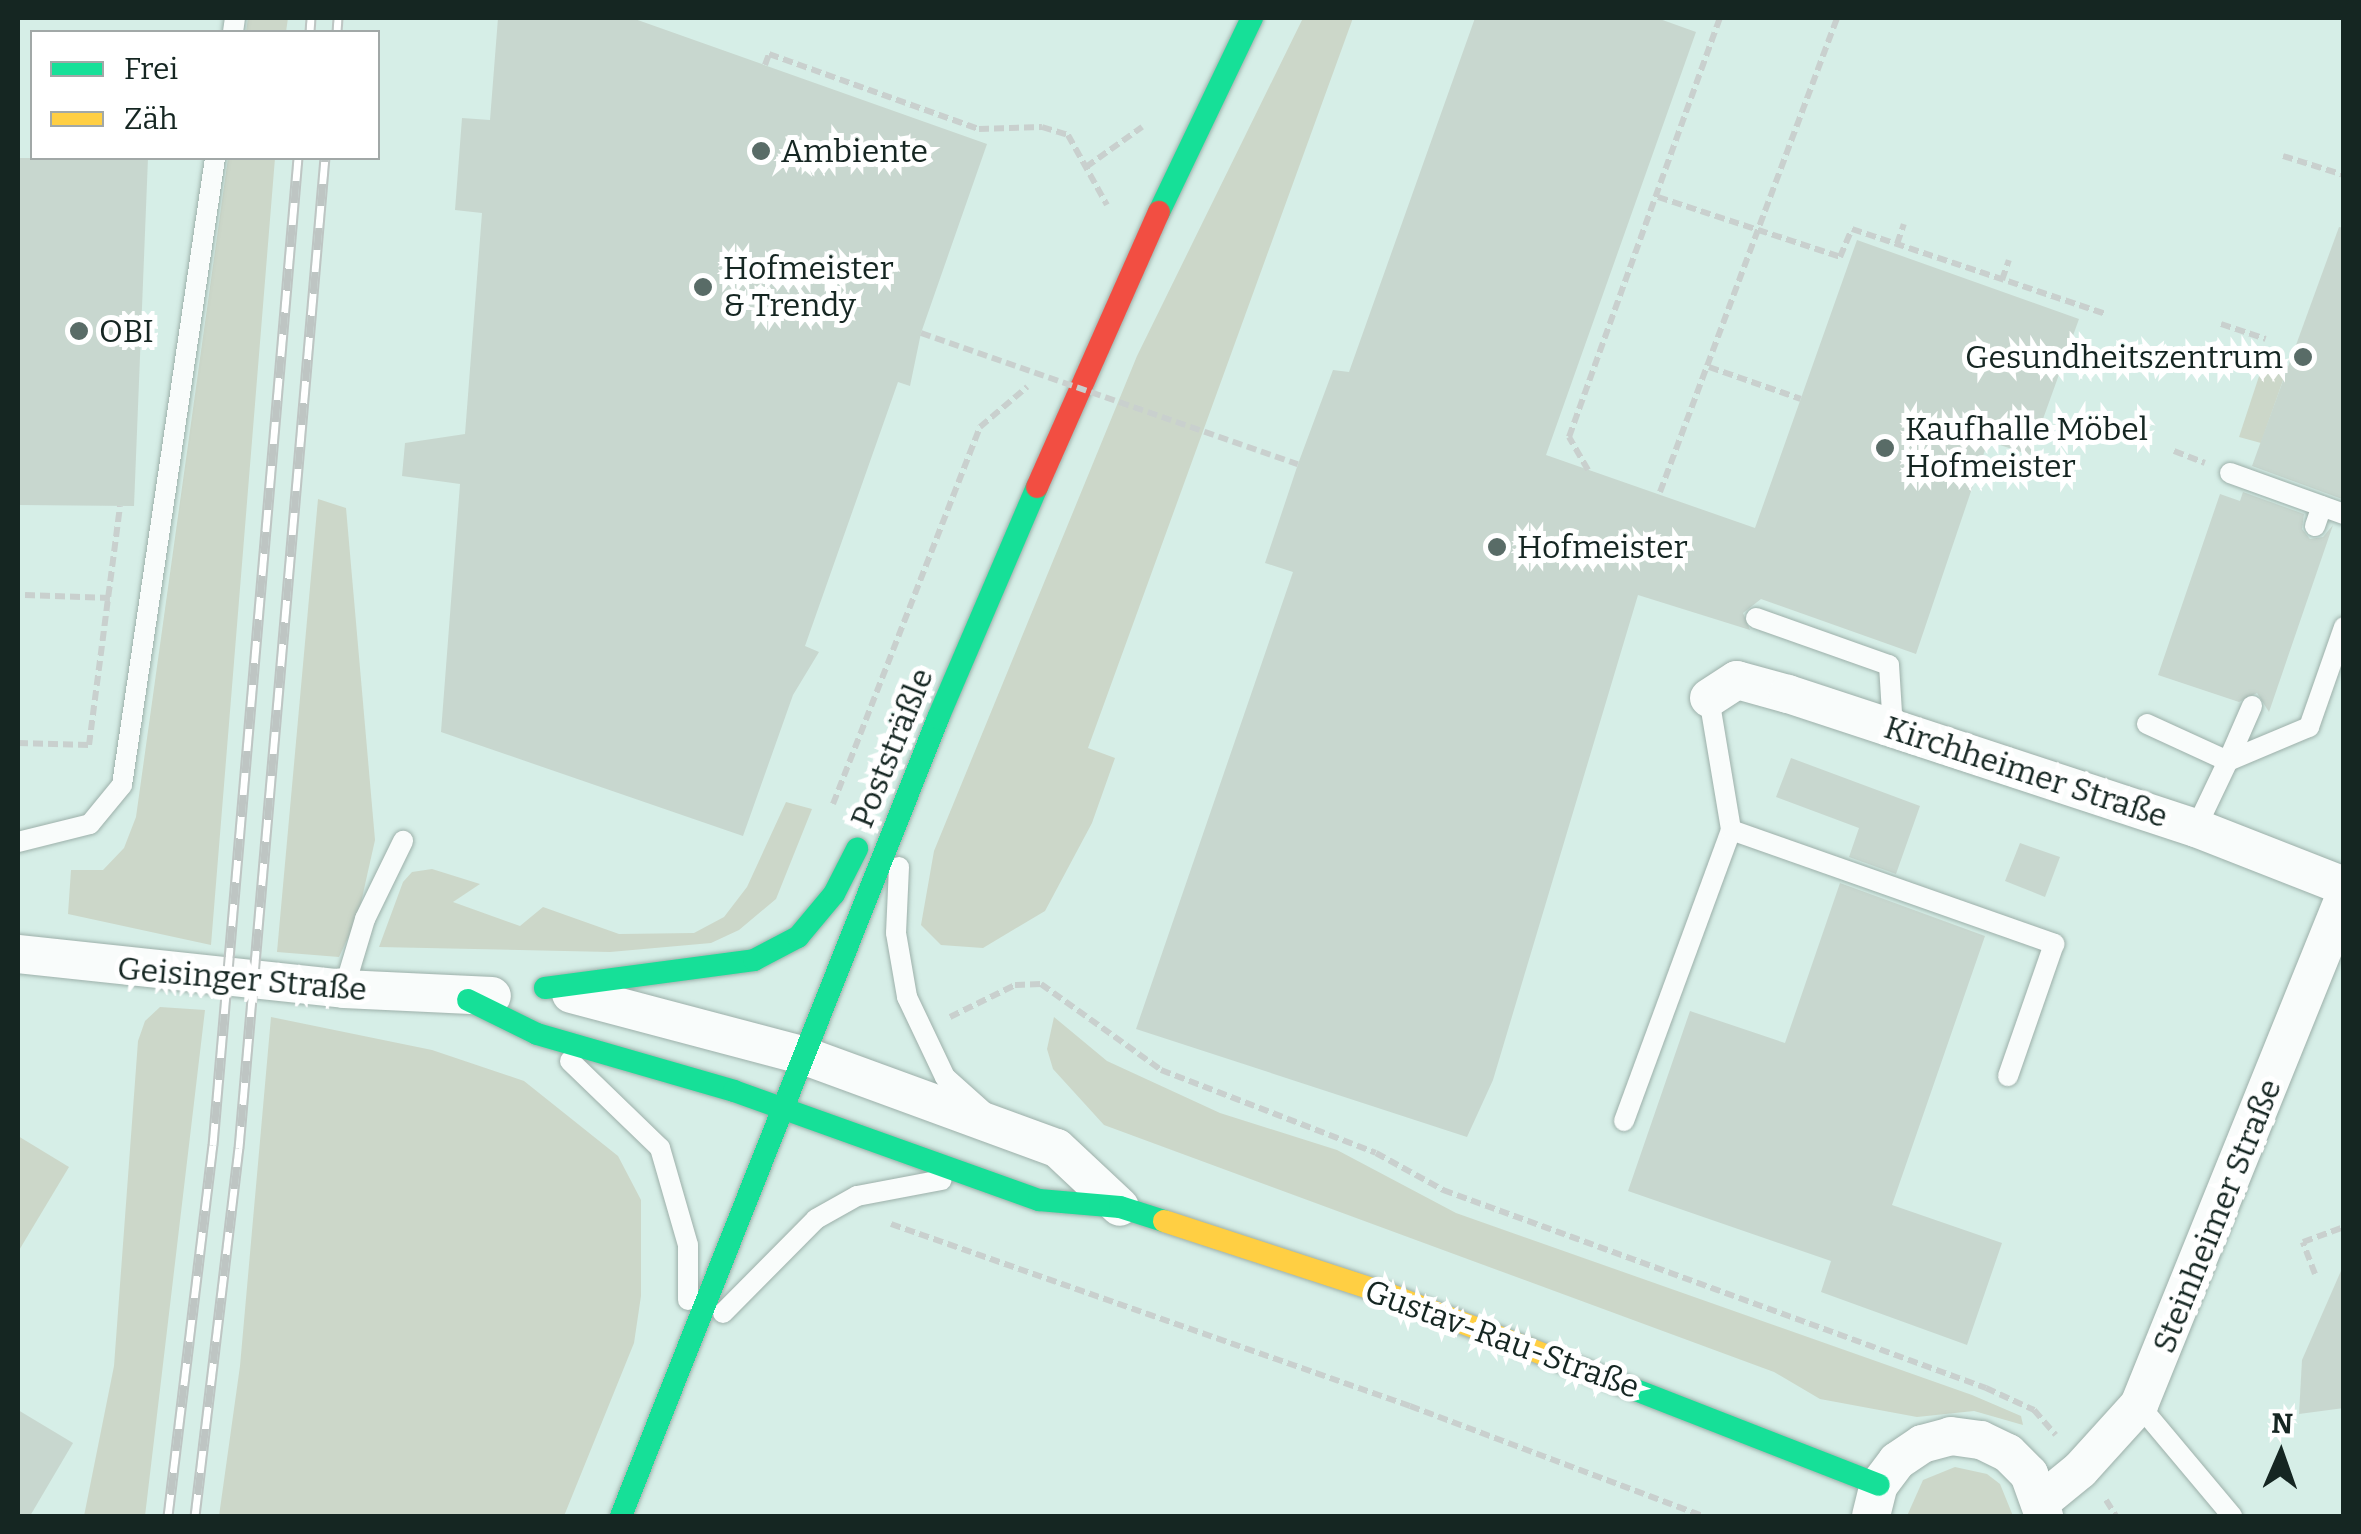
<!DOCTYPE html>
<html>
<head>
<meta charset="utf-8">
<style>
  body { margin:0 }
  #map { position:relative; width:2361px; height:1534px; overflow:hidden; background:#d6eee7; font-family:Bitter,serif }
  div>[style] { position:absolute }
  .green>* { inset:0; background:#ccd7c9 }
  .building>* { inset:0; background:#c8d7cf }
  .path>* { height:6px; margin-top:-3px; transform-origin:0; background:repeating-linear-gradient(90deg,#c9d0ce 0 10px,transparent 0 15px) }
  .roads { filter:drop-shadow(0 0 2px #9db0aa) drop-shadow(0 0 2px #9db0aa) }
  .lane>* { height:20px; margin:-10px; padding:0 10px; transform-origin:10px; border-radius:10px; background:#f9fcfb }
  .street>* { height:38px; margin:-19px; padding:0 19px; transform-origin:19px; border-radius:19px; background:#f9fcfb }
  .fast>* { height:22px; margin:-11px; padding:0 11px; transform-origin:11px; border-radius:11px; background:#16e098 }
  .slow>* { height:22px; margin:-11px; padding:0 11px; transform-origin:11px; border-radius:11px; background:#ffcf43 }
  .jam>* { height:22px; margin:-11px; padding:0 11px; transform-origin:11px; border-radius:11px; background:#f24e42 }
  .rail>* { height:11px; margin-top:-5.5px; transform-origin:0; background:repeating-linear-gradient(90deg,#fff 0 22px,#bec5c3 0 44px); box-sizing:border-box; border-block:2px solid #bec5c3 }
  .path-bridge>* { height:6px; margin-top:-3px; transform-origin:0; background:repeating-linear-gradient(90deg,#c9d0ce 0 10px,transparent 0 15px) }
  .dots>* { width:28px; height:28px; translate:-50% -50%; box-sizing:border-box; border:5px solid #fff; border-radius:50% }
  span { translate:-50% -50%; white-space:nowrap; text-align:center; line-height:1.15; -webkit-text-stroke:10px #fff; paint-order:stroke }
  .poi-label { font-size:32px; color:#152622 }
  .left { translate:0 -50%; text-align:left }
  .right { translate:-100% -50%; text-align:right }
  .street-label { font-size:32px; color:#152622 }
  .frame { position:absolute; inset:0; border:20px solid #152622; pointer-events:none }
  .legend { position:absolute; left:30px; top:30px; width:350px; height:130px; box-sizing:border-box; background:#fff; border:2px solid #a1a8a7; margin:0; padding:12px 18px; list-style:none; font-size:30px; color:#152622 }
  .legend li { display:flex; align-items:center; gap:20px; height:50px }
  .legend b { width:50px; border:2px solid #a1a8a7 }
  .north { position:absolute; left:2231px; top:1404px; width:100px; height:100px; -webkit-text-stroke:8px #fff; paint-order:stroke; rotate:2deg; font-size:28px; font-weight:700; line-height:40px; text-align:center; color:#152622 }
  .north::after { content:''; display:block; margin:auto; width:35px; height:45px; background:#152622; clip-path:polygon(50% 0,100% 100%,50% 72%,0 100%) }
</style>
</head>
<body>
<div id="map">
  <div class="green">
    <div style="clip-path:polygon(248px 18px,288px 18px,286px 32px,246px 32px)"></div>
    <div style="clip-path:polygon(1303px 18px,1353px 18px,1088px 748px,1115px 758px,1092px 823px,1045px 911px,983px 948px,941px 945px,921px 925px,934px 851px,1137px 356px)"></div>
    <div style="clip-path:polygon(228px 158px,275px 158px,211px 945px,68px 914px,71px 870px,103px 870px,124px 848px,136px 817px)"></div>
    <div style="clip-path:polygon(2265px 358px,2288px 366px,2261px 443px,2239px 437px)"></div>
    <div style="clip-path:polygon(318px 499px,346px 508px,375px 840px,358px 916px,339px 957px,277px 952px)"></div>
    <div style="clip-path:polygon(786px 802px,812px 809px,776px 899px,739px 930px,711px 943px,610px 952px,379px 947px,403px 882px,412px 872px,432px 869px,480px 884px,453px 902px,520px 926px,543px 907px,619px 934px,694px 933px,724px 917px,747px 887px)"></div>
    <div style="clip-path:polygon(160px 1007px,205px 1010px,145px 1516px,84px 1516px,114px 1366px,138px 1041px,145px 1021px)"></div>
    <div style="clip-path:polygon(271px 1017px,432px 1050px,524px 1081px,618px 1156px,641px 1200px,641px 1296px,634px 1343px,564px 1516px,219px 1516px,240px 1366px)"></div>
    <div style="clip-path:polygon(1054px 1017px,1107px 1061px,1220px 1113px,1337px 1150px,1456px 1213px,1972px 1395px,2021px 1416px,2023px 1425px,1974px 1411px,1917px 1417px,1820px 1399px,1774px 1372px,1104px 1125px,1053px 1069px,1047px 1049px)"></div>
    <div style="clip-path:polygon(18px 1136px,69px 1167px,18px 1252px)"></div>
    <div style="clip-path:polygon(1955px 1467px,1987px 1474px,2000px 1484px,2013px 1516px,1907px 1516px,1923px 1480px)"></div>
  </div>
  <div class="building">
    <div style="clip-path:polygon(498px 18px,632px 18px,987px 144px,921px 333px,910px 386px,898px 382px,805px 646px,819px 652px,793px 695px,743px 836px,441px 732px,460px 484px,402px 476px,405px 443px,465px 434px,482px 213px,455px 210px,462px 118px,490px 120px)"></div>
    <div style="clip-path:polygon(1475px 18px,1657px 18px,1696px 32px,1546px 455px,1755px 528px,1857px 240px,2079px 319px,2030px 455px,1988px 441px,1916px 654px,1761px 599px,1743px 613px,1750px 630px,1638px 595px,1493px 1080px,1467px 1137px,1136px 1029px,1293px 572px,1265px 563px,1298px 464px,1333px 370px,1349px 372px)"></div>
    <div style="clip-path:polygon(18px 158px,148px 158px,134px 506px,18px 505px)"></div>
    <div style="clip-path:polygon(2339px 227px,2344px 228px,2342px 499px,2252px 466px)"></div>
    <div style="clip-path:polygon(2243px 492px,2304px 514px,2302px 529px,2310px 539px,2323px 537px,2333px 525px,2269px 712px,2257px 693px,2239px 702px,2158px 675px,2220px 494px,2240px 501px)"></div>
    <div style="clip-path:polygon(1791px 758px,1920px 806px,1896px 874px,1849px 857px,1859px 828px,1776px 797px)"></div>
    <div style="clip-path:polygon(2020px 843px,2060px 857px,2045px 897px,2005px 881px)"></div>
    <div style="clip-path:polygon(1840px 883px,1985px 936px,1892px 1205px,2002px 1243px,1967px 1345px,1821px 1292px,1831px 1261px,1628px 1191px,1690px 1011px,1785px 1043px)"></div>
    <div style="clip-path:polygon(2344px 1264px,2344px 1408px,2299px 1414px,2302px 1360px)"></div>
    <div style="clip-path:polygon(18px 1410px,73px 1443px,30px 1516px,18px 1516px)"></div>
  </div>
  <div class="path">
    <div style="left:765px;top:65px;width:12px;rotate:-70deg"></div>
    <div style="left:769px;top:54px;width:223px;rotate:19.7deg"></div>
    <div style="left:979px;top:129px;width:63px;rotate:-1.8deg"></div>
    <div style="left:1042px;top:127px;width:27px;rotate:17deg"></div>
    <div style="left:1068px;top:135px;width:80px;rotate:60.9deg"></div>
    <div style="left:2283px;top:156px;width:64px;rotate:17.3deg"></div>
    <div style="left:1086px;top:167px;width:69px;rotate:-35.5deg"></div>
    <div style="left:1658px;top:197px;width:192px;rotate:18.2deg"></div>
    <div style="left:1840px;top:257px;width:30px;rotate:-67deg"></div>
    <div style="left:1852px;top:229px;width:268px;rotate:18.5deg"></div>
    <div style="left:1897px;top:244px;width:21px;rotate:-71deg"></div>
    <div style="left:2002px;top:280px;width:21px;rotate:-71deg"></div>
    <div style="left:2221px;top:324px;width:47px;rotate:18.4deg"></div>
    <div style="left:1709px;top:367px;width:97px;rotate:19.2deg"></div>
    <div style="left:2174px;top:451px;width:33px;rotate:21deg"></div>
    <div style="left:1588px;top:470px;width:38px;rotate:-120deg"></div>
    <div style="left:1569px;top:437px;width:445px;rotate:-70.2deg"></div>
    <div style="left:1660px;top:492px;width:506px;rotate:-69.52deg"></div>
    <div style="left:25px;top:595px;width:85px;rotate:2deg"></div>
    <div style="left:18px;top:743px;width:71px;rotate:1.6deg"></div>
    <div style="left:89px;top:745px;width:241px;rotate:-82.6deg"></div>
    <div style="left:833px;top:804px;width:405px;rotate:-68.7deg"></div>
    <div style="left:980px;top:427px;width:62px;rotate:-40.4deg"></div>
    <div style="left:950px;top:1017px;width:72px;rotate:-26.2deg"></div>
    <div style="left:1015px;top:985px;width:26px;rotate:-2deg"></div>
    <div style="left:1041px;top:984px;width:148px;rotate:35.6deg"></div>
    <div style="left:1161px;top:1070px;width:230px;rotate:21.1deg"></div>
    <div style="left:1376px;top:1153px;width:77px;rotate:28.9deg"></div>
    <div style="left:1443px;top:1190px;width:578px;rotate:20.03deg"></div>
    <div style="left:1986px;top:1388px;width:53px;rotate:24.6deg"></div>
    <div style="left:2034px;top:1410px;width:33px;rotate:49deg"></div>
    <div style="left:891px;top:1224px;width:550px;rotate:19.32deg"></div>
    <div style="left:1410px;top:1406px;width:313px;rotate:20.6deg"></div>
    <div style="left:2315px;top:1274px;width:34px;rotate:-111deg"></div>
    <div style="left:2303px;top:1242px;width:44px;rotate:-20.1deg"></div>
    <div style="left:2106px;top:1500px;width:19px;rotate:58deg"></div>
  </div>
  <div class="roads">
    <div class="lane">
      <div style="left:233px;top:32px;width:14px;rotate:-82deg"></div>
      <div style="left:2230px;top:473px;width:121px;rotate:19.8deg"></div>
      <div style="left:2315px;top:526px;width:21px;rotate:-71deg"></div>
      <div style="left:1756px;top:618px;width:141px;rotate:19.5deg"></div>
      <div style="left:1889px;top:665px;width:64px;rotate:86.4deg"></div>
      <div style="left:1709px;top:698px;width:134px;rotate:80.5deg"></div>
      <div style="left:2147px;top:724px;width:89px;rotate:24.6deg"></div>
      <div style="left:2228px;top:761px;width:60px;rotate:-66.4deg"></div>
      <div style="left:2196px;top:828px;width:74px;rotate:-64.5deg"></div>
      <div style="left:2228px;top:761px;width:88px;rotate:-22.8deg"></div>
      <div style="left:2309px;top:727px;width:106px;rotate:-70.7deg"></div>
      <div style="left:18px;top:842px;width:74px;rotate:-14deg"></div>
      <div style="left:90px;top:824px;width:50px;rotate:-50.6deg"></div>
      <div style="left:122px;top:785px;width:634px;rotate:-81.56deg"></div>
      <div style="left:899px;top:867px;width:66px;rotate:92.6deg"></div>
      <div style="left:896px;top:933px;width:65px;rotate:80.2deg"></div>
      <div style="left:907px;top:997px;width:89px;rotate:64.6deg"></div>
      <div style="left:945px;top:1077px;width:51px;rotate:41.8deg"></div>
      <div style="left:344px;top:989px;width:73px;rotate:-73.3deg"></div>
      <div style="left:365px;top:919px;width:87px;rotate:-64deg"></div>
      <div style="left:570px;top:1061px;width:125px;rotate:44deg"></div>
      <div style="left:660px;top:1148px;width:101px;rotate:73.9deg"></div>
      <div style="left:688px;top:1245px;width:55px;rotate:90deg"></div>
      <div style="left:1624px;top:1121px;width:310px;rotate:-69.8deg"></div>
      <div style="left:1731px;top:830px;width:343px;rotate:19.4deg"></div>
      <div style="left:2054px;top:944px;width:140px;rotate:109.2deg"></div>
      <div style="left:723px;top:1313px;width:132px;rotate:-45.3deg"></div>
      <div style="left:816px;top:1219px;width:47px;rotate:-29.3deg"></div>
      <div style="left:857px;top:1196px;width:86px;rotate:-10.7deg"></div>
      <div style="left:2139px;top:1405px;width:145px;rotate:50deg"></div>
    </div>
    <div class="street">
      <div style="left:1709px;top:698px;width:33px;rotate:-33deg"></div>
      <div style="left:1737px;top:680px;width:53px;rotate:15.4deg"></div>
      <div style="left:1788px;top:694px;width:429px;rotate:18.2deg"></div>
      <div style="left:2196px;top:828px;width:159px;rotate:21.4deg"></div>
      <div style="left:18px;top:954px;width:328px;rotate:6.1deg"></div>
      <div style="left:344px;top:989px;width:148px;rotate:2.7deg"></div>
      <div style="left:571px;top:994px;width:242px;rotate:14.8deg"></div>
      <div style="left:805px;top:1056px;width:268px;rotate:20.1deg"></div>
      <div style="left:1057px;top:1148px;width:86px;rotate:43.1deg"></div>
      <div style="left:2042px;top:1501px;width:49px;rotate:-39.2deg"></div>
      <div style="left:2080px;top:1470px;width:88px;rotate:-47.8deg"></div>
      <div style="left:2139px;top:1405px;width:547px;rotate:-67.98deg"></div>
      <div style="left:1871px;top:1516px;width:32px;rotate:-76deg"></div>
      <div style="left:1879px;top:1485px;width:30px;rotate:-53deg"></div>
      <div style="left:1897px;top:1461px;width:30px;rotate:-34deg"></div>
      <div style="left:1922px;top:1444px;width:30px;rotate:-15deg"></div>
      <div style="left:1951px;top:1436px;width:30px;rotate:8deg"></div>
      <div style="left:1981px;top:1440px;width:30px;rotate:26deg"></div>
      <div style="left:2008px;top:1453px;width:30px;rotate:45deg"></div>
      <div style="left:2029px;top:1474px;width:45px;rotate:70.3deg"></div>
    </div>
    <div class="fast">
      <div style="left:1159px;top:212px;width:215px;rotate:-64.4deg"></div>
      <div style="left:545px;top:988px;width:211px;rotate:-7.6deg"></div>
      <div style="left:754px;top:960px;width:50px;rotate:-27.6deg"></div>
      <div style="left:798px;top:937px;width:56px;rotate:-50.1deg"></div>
      <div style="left:834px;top:894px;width:51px;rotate:-62.9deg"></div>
      <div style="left:468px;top:1000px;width:77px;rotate:26.2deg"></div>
      <div style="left:537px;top:1034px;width:205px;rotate:16.1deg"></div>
      <div style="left:734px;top:1091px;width:324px;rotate:19.7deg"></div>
      <div style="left:1039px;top:1200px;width:81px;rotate:4.9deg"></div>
      <div style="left:1120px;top:1207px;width:46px;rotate:17.7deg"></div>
      <div style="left:1587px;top:1371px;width:313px;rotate:21.3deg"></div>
      <div style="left:621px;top:1516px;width:859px;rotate:-68.33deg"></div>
      <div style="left:938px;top:718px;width:251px;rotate:-66.8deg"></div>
    </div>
    <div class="slow">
      <div style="left:1164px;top:1221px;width:236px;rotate:18.1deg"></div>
      <div style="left:1388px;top:1294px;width:213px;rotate:21.2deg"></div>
    </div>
    <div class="jam">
      <div style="left:1037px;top:487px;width:301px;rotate:-66.1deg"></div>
    </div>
  </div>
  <div class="rail">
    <div style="left:310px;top:32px;width:14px;rotate:-86deg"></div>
    <div style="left:337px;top:32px;width:14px;rotate:-86deg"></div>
    <div style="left:168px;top:1516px;width:374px;rotate:-83.1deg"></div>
    <div style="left:213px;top:1145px;width:991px;rotate:-85.08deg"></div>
    <div style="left:195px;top:1516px;width:371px;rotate:-83.2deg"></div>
    <div style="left:239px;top:1148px;width:994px;rotate:-85.04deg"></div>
  </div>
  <div class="path-bridge">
    <div style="left:921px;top:333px;width:399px;rotate:19.2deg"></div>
  </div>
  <div class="dots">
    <div style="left:761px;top:151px;background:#596c67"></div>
    <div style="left:703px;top:287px;background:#596c67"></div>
    <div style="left:79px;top:331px;background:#596c67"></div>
    <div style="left:2303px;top:357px;background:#596c67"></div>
    <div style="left:1885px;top:448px;background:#596c67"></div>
    <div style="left:1497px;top:547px;background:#596c67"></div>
  </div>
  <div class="poi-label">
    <span class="left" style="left:781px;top:151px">Ambiente</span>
    <span class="left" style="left:723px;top:287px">Hofmeister<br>&amp; Trendy</span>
    <span class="left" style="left:99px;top:331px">OBI</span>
    <span class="right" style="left:2283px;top:357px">Gesundheitszentrum</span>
    <span class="left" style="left:1905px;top:448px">Kaufhalle Möbel<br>Hofmeister</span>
    <span class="left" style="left:1517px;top:547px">Hofmeister</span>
  </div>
  <div class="street-label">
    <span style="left:892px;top:748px;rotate:-68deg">Poststräßle</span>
    <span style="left:2026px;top:772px;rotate:18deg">Kirchheimer Straße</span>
    <span style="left:242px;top:979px;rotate:5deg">Geisinger Straße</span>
    <span style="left:2217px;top:1216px;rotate:-68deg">Steinheimer Straße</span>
    <span style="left:1502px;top:1339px;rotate:20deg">Gustav-Rau-Straße</span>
  </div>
  <div class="frame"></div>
  <ul class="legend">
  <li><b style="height:12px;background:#16e098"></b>Frei</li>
  <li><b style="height:12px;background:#ffcf43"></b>Zäh</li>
  </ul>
  <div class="north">N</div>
</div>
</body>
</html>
